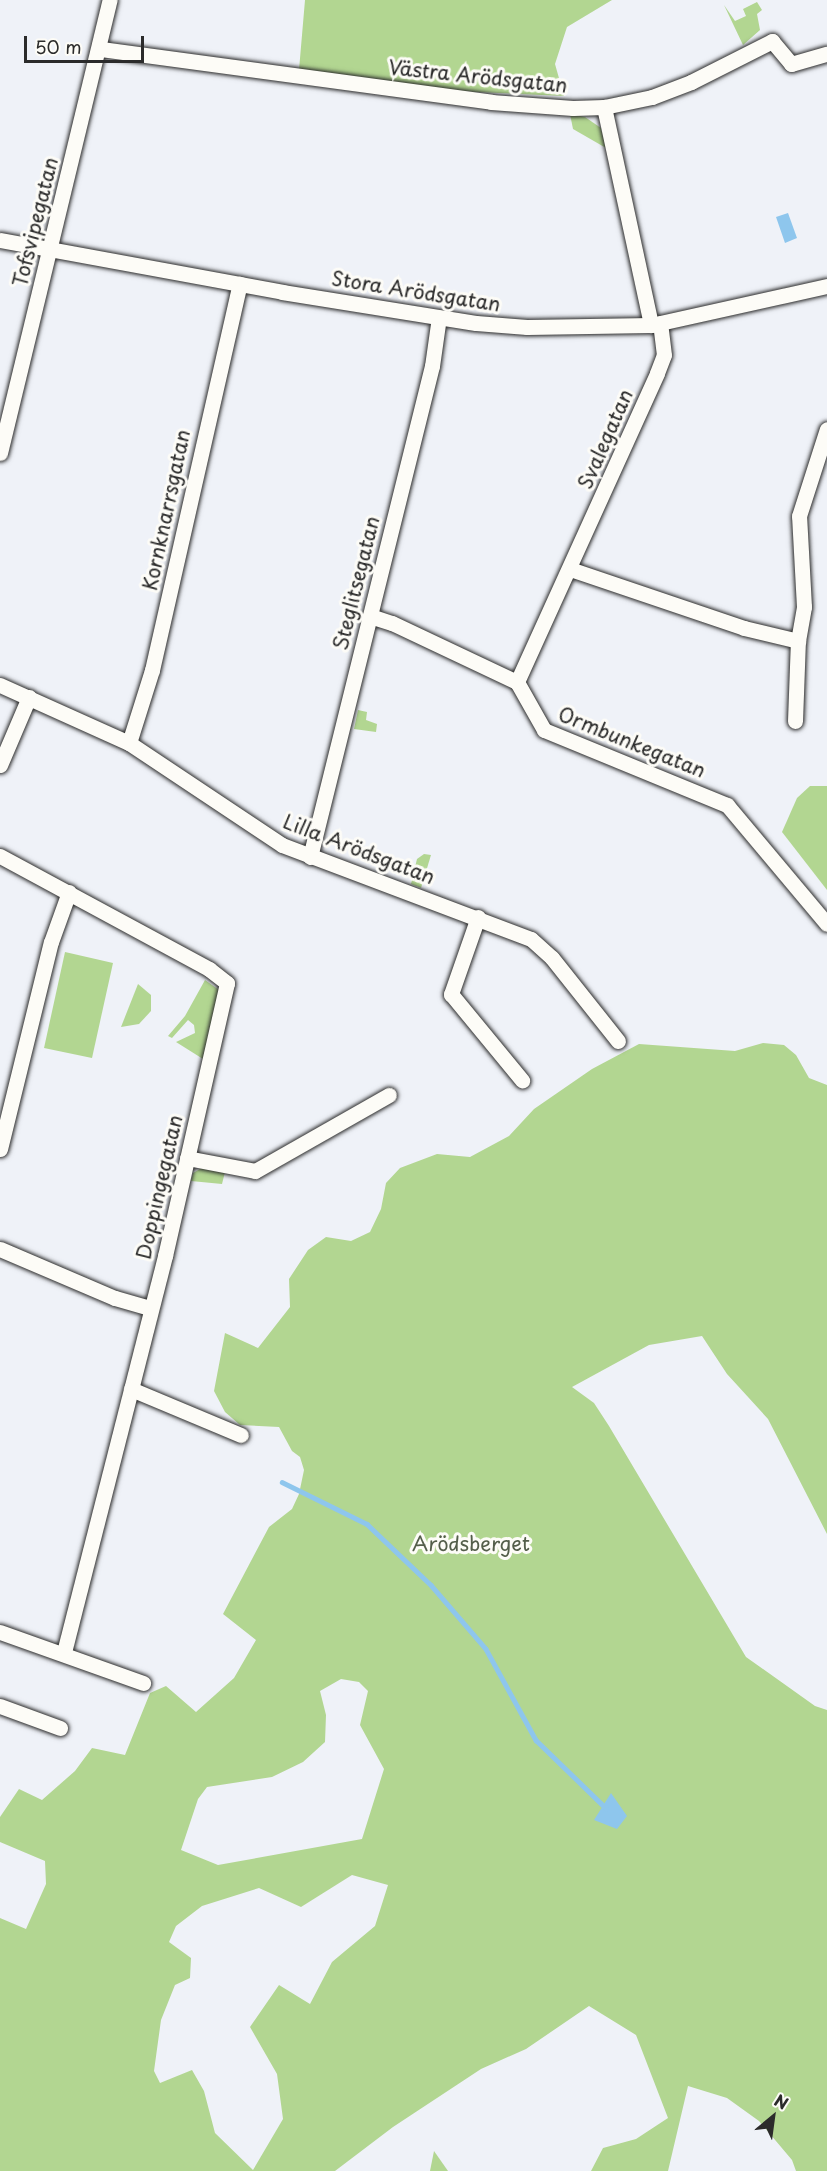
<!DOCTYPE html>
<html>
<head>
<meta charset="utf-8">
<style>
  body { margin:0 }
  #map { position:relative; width:827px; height:2171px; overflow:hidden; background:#eff2f8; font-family:"Playpen Sans",sans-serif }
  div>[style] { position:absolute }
  .green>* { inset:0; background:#b2d691 }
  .water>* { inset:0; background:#8ec6ed }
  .stream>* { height:4.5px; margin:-2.25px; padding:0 2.25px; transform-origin:2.25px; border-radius:2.25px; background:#8ec6ed }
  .roads { filter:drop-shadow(0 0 2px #2b2b2b) drop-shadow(0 0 2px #2b2b2b) }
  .street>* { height:15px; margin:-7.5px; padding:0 7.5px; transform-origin:7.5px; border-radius:7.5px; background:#fdfcf7 }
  span { translate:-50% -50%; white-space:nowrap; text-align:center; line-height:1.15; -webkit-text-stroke:6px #fdfcf7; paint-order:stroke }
  .street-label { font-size:20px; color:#2b2b2b }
  .park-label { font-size:20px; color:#545e4a }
  .north { position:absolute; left:743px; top:2087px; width:60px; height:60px; -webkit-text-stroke:4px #fdfcf7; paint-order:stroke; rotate:29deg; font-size:16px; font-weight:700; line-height:24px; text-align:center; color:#2b2b2b }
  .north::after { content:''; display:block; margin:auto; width:21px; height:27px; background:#2b2b2b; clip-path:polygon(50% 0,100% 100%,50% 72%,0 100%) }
  .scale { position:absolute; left:24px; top:36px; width:120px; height:27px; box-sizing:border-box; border:3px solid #2b2b2b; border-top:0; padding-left:8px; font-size:18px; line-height:21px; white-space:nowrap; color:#2b2b2b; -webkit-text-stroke:4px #fdfcf7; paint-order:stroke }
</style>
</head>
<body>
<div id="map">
  <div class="green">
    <div style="clip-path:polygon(305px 0,612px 0,567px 27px,555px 64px,564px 96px,431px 90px,299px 70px)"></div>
    <div style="clip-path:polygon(757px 2px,762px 10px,757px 14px,760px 30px,743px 45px,724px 5px,735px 21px,746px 16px,743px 9px)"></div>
    <div style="clip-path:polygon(570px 114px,585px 117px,601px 128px,606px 148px,573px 129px)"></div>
    <div style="clip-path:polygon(358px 710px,367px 712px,366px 720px,377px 724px,376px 732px,354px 729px)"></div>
    <div style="clip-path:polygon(810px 786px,827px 786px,827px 890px,782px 832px,797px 798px)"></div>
    <div style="clip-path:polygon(424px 854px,431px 855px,421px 888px,411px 884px,417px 859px)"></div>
    <div style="clip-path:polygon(65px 952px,113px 963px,92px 1058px,44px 1048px)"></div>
    <div style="clip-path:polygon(205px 980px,219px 990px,203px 1059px,176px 1042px,195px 1033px,194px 1025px,188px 1020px,172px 1038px,168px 1036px,185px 1016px)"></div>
    <div style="clip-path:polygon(138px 984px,151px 995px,151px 1011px,139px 1024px,121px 1027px)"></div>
    <div style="clip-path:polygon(evenodd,763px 1043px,784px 1045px,796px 1055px,809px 1078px,827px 1085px,827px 1534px,768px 1419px,727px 1374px,702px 1336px,649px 1345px,572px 1387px,594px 1403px,609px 1426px,746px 1657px,815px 1706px,827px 1710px,827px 2171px,796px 2171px,792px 2160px,759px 2121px,727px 2098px,688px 2086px,668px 2171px,591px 2171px,603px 2148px,636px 2139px,668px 2118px,636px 2035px,589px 2006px,526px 2049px,481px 2069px,393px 2127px,335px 2171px,0 2171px,0 1918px,26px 1929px,46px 1884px,45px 1861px,0 1842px,0 1817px,19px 1789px,42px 1800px,75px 1771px,92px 1748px,125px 1755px,150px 1693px,166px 1686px,196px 1712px,234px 1678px,256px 1640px,223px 1614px,269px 1527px,292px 1509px,299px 1494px,304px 1470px,300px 1457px,292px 1451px,279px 1427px,240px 1425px,225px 1412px,214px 1391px,225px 1333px,258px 1348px,290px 1307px,289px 1279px,308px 1250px,326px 1237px,351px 1241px,370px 1232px,381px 1209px,386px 1183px,400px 1168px,437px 1154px,470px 1157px,509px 1136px,534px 1109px,592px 1069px,639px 1044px,735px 1051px,763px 1043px,341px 1679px,359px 1682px,368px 1691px,360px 1725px,384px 1769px,362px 1839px,218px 1865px,181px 1850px,198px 1799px,207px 1787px,272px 1777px,303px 1762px,325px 1742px,326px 1715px,320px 1691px,341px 1679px,763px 1043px,352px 1875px,388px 1885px,375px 1926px,332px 1962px,310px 2004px,279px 1985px,250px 2027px,277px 2074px,283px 2119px,253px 2170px,215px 2133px,204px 2091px,192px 2070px,160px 2083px,154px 2071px,161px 2020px,175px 1985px,190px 1978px,191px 1958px,169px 1942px,176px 1926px,202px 1906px,259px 1888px,301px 1907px,352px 1875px)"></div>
    <div style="clip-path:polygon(207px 1165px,226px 1168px,222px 1184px,191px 1181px,193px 1173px)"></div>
    <div style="clip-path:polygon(434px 2151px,448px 2171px,430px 2171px)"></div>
  </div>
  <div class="water">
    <div style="clip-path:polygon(788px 213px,797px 238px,785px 243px,776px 217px)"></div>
    <div style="clip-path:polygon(611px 1793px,627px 1816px,617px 1829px,594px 1820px)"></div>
  </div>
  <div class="stream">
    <div style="left:282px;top:1482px;width:95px;rotate:26.3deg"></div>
    <div style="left:367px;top:1524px;width:88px;rotate:43.6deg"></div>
    <div style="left:431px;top:1585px;width:84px;rotate:49.3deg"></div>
    <div style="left:486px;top:1649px;width:104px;rotate:61.2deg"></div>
    <div style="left:536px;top:1740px;width:98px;rotate:44.2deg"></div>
  </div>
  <div class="roads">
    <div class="street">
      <div style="left:101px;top:49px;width:394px;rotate:7.7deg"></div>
      <div style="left:491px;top:102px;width:82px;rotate:4.2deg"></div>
      <div style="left:573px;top:108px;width:31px;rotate:-2deg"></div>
      <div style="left:604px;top:107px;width:49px;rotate:-11.8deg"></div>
      <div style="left:652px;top:97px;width:42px;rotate:-21deg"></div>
      <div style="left:691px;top:82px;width:91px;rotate:-26.8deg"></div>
      <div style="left:772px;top:41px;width:30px;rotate:50deg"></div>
      <div style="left:791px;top:64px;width:37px;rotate:-16deg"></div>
      <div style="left:604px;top:107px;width:223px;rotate:77.8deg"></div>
      <div style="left:0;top:240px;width:287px;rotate:10.4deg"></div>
      <div style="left:282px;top:292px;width:196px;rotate:9.1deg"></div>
      <div style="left:476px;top:323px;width:51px;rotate:4.5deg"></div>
      <div style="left:527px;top:327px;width:124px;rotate:-0.9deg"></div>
      <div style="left:651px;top:325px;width:180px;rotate:-12.5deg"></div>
      <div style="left:0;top:453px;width:466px;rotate:-76.4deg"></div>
      <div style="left:570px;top:569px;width:184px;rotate:18.7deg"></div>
      <div style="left:744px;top:628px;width:56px;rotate:13.5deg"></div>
      <div style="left:370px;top:616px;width:23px;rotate:18deg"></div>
      <div style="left:392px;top:623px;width:138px;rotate:25.3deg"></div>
      <div style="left:517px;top:682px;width:55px;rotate:60.6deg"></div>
      <div style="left:544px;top:730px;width:198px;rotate:22.3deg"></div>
      <div style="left:727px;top:805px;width:155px;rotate:50deg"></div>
      <div style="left:517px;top:682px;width:339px;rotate:-65.6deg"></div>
      <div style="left:657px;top:373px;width:19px;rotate:-69deg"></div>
      <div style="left:664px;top:355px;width:32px;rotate:-97deg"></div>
      <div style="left:0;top:685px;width:141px;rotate:24.2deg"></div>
      <div style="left:129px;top:743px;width:184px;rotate:33.7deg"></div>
      <div style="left:282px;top:845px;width:266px;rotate:20.7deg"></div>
      <div style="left:531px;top:939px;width:28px;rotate:42deg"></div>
      <div style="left:552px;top:958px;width:106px;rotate:51.5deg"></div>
      <div style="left:795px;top:721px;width:80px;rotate:-87.9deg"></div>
      <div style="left:798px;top:641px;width:35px;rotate:-80deg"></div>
      <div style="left:804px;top:607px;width:91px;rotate:-93.1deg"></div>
      <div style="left:799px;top:516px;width:91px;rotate:-72.2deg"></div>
      <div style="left:129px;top:743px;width:77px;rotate:-72.5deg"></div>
      <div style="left:152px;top:670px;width:396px;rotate:-77.2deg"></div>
      <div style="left:0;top:765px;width:74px;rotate:-66.9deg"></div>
      <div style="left:0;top:856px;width:238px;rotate:28.4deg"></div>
      <div style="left:209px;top:969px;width:23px;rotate:38deg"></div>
      <div style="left:227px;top:983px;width:280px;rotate:102.8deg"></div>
      <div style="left:165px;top:1256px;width:410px;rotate:104.3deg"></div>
      <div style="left:310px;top:857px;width:506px;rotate:-76.05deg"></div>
      <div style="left:432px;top:366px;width:49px;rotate:-81.9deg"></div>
      <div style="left:478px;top:917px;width:82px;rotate:109.3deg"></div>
      <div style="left:451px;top:994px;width:112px;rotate:50.5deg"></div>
      <div style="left:0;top:1149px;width:213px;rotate:-76.2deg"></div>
      <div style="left:51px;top:942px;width:53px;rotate:-70.2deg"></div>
      <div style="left:187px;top:1158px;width:69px;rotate:10.8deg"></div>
      <div style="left:255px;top:1171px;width:154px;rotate:-29.6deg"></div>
      <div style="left:0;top:1249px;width:125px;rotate:23.1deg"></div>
      <div style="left:115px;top:1298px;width:37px;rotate:16deg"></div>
      <div style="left:131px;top:1389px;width:119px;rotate:22.7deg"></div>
      <div style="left:0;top:1632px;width:152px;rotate:19.6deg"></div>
      <div style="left:0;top:1706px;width:64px;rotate:20.1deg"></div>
    </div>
  </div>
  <div class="street-label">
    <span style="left:478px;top:76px;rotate:6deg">Västra Arödsgatan</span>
    <span style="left:35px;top:222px;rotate:-76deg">Tofsvipegatan</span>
    <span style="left:416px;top:291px;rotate:9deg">Stora Arödsgatan</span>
    <span style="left:605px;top:439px;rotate:-66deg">Svalegatan</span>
    <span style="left:166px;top:510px;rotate:-78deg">Kornknarrsgatan</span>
    <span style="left:356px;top:583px;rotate:-76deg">Steglitsegatan</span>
    <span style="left:632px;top:742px;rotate:22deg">Ormbunkegatan</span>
    <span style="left:359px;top:849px;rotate:21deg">Lilla Arödsgatan</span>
    <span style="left:159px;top:1187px;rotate:-77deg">Doppingegatan</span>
  </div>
  <div class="park-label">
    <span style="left:471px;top:1543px">Arödsberget</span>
  </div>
  <div class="north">N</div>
  <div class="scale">50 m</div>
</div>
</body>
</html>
